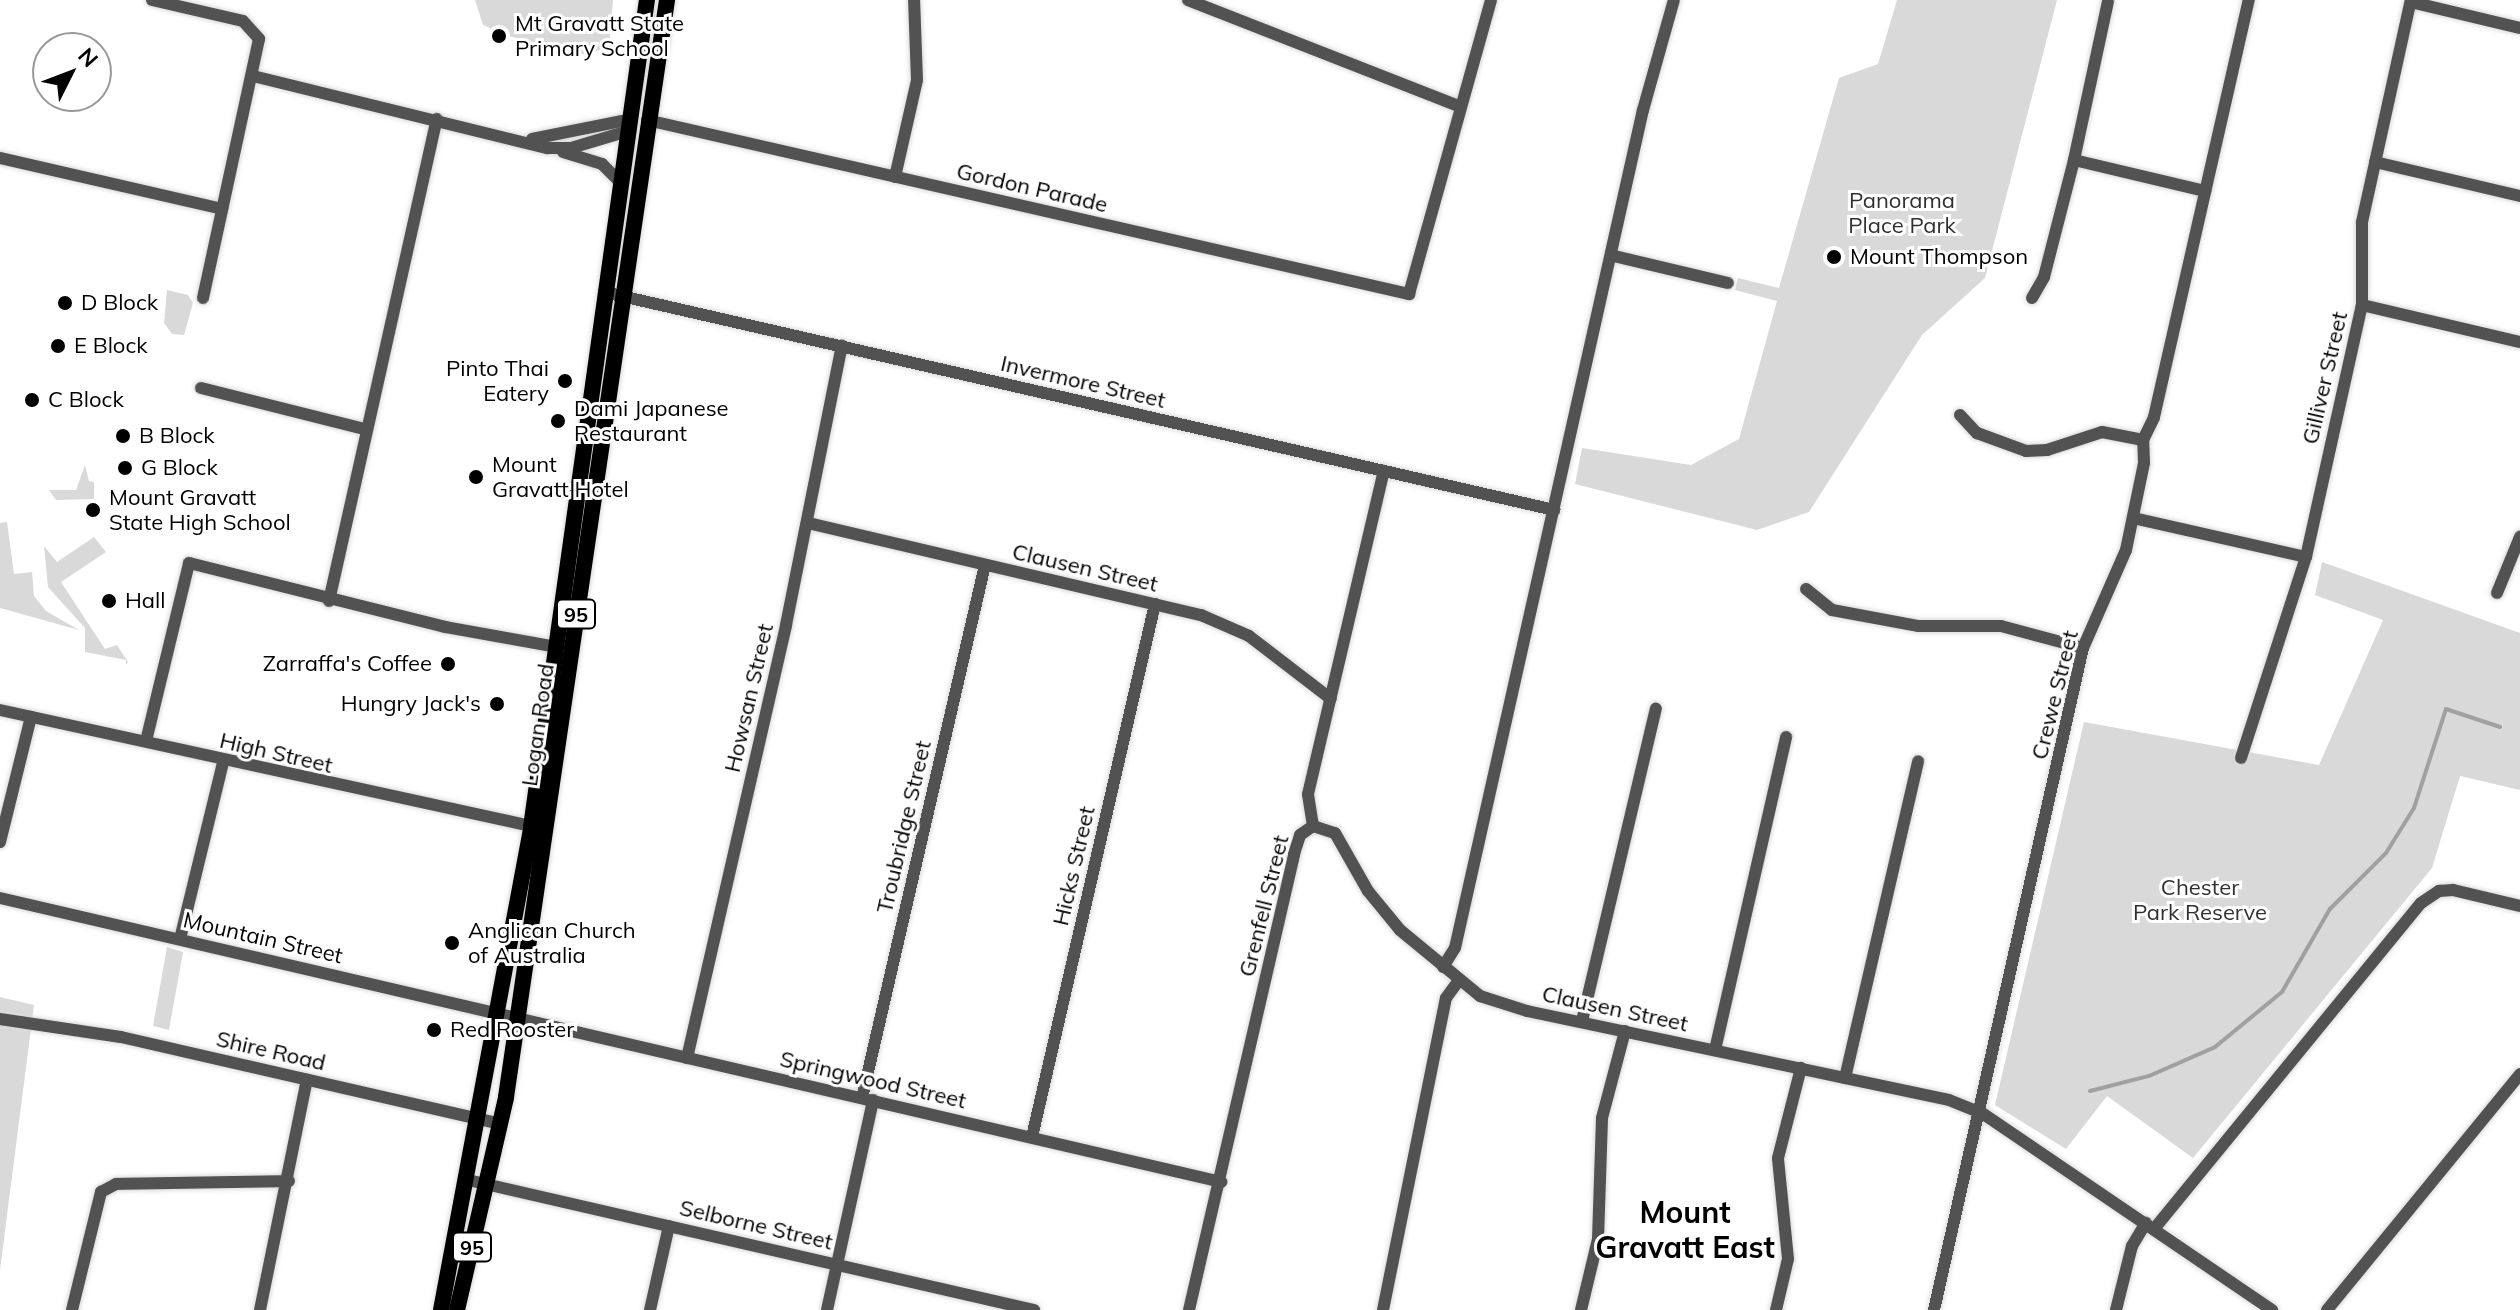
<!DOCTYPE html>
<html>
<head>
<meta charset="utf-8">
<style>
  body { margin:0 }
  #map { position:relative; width:2520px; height:1310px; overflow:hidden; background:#fff; font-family:Mulish,sans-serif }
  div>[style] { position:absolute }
  .green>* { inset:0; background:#d9d9d9 }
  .stream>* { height:4px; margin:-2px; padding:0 2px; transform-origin:2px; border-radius:2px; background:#a0a0a0 }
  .roads { filter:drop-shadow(0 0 2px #dbdbdb) drop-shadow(0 0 2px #dbdbdb) }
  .minor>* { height:12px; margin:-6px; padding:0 6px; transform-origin:6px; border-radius:6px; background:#525252 }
  .major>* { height:16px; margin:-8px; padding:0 8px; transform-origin:8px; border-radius:8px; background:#000 }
  .dots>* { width:22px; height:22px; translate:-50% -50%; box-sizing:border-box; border:4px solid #fff; border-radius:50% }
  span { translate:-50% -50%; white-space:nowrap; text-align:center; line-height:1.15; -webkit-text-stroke:6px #fff; paint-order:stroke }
  .shield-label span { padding:2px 6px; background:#fff; border:2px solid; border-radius:6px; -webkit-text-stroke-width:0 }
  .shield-label { font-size:20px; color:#000; font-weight:700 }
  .poi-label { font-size:22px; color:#000 }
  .left { translate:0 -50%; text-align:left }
  .right { translate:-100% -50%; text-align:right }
  .street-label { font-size:22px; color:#000 }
  .park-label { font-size:22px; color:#303030 }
  .district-label { font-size:30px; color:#000; font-weight:700 }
  .north { position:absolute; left:32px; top:32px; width:80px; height:80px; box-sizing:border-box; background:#fff; border:2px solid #999; border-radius:50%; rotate:48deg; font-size:22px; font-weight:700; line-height:32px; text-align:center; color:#000 }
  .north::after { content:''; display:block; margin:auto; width:28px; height:36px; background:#000; clip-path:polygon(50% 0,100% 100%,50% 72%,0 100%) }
</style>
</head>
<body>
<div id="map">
  <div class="green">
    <div style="clip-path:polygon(475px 0,613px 0,609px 46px,587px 55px,508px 36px,483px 25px)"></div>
    <div style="clip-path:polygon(1897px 0,2057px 0,1985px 278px,1922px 335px,1809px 512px,1757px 530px,1575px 484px,1582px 448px,1691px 465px,1739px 439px,1777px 301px,1735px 290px,1738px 278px,1779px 288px,1839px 78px,1878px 64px)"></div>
    <div style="clip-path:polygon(167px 290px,188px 295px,193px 303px,184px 335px,172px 334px,164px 323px)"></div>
    <div style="clip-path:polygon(85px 465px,89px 481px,94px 482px,94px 499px,56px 500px,49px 490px,76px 490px)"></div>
    <div style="clip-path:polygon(7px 522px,14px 574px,32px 572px,34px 596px,46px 611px,79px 630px,0 608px,0 523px)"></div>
    <div style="clip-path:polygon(94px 537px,106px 552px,61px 582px,105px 649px,117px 645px,128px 662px,126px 665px,126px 660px,85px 652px,85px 628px,48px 587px,44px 546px,57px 562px)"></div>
    <div style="clip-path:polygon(2322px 562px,2520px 633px,2520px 790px,2460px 776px,2432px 868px,2193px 1158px,2107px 1096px,2066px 1149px,1995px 1105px,2084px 722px,2319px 765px,2383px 620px,2315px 595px)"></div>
    <div style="clip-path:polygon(167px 947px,183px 952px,169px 1030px,153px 1026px)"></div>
    <div style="clip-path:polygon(0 997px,34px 1005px,0 1270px)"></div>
  </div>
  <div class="stream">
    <div style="left:2090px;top:1091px;width:61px;rotate:-14.3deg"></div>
    <div style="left:2149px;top:1076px;width:72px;rotate:-23.7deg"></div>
    <div style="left:2215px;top:1047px;width:87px;rotate:-39.4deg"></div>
    <div style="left:2282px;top:992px;width:96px;rotate:-60deg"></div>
    <div style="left:2330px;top:909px;width:79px;rotate:-45deg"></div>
    <div style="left:2386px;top:853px;width:53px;rotate:-58.1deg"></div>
    <div style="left:2414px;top:808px;width:104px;rotate:-72.1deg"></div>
    <div style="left:2446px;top:709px;width:57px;rotate:18.4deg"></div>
  </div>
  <div class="roads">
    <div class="minor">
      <div style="left:152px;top:0;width:93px;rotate:13deg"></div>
      <div style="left:243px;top:21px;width:24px;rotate:48deg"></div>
      <div style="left:259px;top:39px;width:265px;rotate:102.2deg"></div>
      <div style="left:1188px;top:0;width:291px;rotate:21.4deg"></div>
      <div style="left:2411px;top:2px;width:112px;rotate:13.4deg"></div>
      <div style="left:253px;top:76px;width:303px;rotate:13.8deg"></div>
      <div style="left:547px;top:148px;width:24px"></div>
      <div style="left:571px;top:148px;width:56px;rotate:-16.5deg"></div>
      <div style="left:647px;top:120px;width:782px;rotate:12.86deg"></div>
      <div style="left:1409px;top:294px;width:305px;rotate:-74.4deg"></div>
      <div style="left:532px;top:139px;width:96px;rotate:-11.4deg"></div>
      <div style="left:563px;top:152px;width:41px;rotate:17.1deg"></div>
      <div style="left:602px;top:164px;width:24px;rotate:45deg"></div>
      <div style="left:0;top:158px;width:228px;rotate:12.9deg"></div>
      <div style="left:2074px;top:160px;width:135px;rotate:13.3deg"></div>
      <div style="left:2375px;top:162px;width:149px;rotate:13.2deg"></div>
      <div style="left:895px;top:177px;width:99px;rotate:-77.2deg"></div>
      <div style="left:917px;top:80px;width:80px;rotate:-92.1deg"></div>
      <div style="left:1614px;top:256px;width:117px;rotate:13.3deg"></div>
      <div style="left:604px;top:292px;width:975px;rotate:12.92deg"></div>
      <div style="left:2032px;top:298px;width:24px;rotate:-60deg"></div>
      <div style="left:2044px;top:277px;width:121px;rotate:-75.6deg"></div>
      <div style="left:2074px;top:160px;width:162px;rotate:-77.9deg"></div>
      <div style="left:2362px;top:305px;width:162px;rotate:13.2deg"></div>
      <div style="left:201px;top:388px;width:168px;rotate:14.1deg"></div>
      <div style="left:1960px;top:415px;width:25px;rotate:47deg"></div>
      <div style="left:1977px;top:433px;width:52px;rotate:20.2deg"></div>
      <div style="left:2026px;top:451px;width:21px;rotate:-3deg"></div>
      <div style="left:2047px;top:450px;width:58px;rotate:-18.1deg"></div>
      <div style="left:2102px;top:432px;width:42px;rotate:11deg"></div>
      <div style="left:2133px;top:518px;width:177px;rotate:12.7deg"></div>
      <div style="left:808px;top:523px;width:404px;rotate:13.2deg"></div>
      <div style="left:1201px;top:615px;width:52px;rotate:23.6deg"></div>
      <div style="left:1249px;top:636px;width:103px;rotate:37.5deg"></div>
      <div style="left:1806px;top:589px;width:33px;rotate:39deg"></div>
      <div style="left:1832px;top:610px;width:87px;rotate:10.5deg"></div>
      <div style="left:1918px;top:626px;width:83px"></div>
      <div style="left:2001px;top:626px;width:85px;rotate:15deg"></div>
      <div style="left:2497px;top:593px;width:61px;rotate:-67.7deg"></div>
      <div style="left:329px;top:601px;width:494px;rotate:-77.4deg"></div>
      <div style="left:0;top:710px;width:553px;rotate:12.33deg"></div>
      <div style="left:146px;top:741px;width:183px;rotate:-76.4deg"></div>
      <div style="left:189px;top:563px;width:264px;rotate:14deg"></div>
      <div style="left:445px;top:627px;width:114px;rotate:10.1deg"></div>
      <div style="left:2241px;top:758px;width:211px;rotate:-72.1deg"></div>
      <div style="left:2306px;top:557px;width:258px;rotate:-77.5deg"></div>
      <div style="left:2362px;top:305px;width:83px;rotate:-90deg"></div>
      <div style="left:2362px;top:222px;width:227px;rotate:-77.6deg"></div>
      <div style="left:1313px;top:826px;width:23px;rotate:18deg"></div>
      <div style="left:1335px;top:833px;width:67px;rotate:60.4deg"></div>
      <div style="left:1368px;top:891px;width:50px;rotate:50.6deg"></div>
      <div style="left:1400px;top:930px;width:104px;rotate:39.5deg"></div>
      <div style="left:1480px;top:996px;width:49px;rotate:17.7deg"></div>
      <div style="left:1527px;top:1011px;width:431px;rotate:11.9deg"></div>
      <div style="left:1949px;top:1100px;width:35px;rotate:22deg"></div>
      <div style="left:1982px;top:1113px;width:351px;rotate:34.2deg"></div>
      <div style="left:1313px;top:826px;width:32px;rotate:-99deg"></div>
      <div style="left:1308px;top:794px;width:332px;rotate:-76.8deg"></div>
      <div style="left:0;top:842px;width:129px;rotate:-76.1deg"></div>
      <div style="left:0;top:898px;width:1254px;rotate:13.09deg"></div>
      <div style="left:180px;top:939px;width:182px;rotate:-76.3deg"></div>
      <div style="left:1443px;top:967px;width:22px;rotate:-58deg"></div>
      <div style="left:1455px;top:948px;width:859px;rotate:-77.36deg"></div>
      <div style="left:1643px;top:110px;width:114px;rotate:-74.3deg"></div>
      <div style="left:0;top:1019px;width:122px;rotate:8.5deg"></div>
      <div style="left:121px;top:1037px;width:390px;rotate:12.9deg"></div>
      <div style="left:1582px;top:1021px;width:321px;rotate:-76.7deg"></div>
      <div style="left:1715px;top:1050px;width:321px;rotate:-77.2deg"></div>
      <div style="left:687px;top:1058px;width:444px;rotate:-77.1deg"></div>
      <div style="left:786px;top:625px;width:285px;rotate:-78.7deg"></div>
      <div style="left:1845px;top:1078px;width:325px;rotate:-77deg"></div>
      <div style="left:862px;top:1098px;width:547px;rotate:-77.01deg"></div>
      <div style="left:1032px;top:1137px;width:547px;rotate:-77.01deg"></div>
      <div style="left:468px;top:1180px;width:581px;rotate:12.94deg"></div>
      <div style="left:2154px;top:1229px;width:421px;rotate:-50.7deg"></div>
      <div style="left:2421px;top:903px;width:22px;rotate:-34deg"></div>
      <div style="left:2439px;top:891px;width:14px;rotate:-4deg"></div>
      <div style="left:2453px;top:890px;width:69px;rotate:13.4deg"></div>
      <div style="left:72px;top:1310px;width:122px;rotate:-76.2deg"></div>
      <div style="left:101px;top:1192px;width:17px;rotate:-28deg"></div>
      <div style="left:116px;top:1184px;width:173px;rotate:-1deg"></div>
      <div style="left:260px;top:1310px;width:235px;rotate:-78.5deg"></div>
      <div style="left:650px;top:1310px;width:86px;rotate:-77.3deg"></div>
      <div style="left:827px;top:1310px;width:215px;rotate:-77.6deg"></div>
      <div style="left:1189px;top:1310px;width:468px;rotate:-77deg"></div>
      <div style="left:1294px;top:854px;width:20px;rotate:-72deg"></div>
      <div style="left:1300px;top:835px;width:16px;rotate:-35deg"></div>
      <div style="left:1383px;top:1310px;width:318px;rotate:-78.6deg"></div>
      <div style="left:1446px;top:998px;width:22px;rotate:-54deg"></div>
      <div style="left:1581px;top:1310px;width:73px;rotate:-76.5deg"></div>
      <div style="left:1598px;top:1239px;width:121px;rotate:-88.1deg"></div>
      <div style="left:1602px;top:1118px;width:90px;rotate:-75.2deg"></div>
      <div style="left:1776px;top:1310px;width:52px;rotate:-76.8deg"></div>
      <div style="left:1788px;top:1259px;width:101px;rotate:-95.7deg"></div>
      <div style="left:1778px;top:1158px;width:93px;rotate:-75.7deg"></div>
      <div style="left:1934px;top:1310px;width:679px;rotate:-77.32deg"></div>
      <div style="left:2083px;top:648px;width:107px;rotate:-66.3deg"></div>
      <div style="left:2126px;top:550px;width:89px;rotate:-78.3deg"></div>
      <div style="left:2144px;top:463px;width:23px;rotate:-92deg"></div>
      <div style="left:2143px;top:440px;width:25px;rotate:-64deg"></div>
      <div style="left:2154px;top:417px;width:428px;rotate:-77.2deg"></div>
      <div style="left:2116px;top:1310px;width:66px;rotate:-76deg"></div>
      <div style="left:2132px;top:1246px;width:27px;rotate:-59deg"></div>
      <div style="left:2327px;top:1310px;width:305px;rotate:-50.7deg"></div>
    </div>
    <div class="major">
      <div style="left:441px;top:1310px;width:491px;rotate:-79.4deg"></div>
      <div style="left:531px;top:827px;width:835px;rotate:-82.02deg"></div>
      <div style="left:457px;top:1310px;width:219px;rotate:-77deg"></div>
      <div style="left:506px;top:1097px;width:1109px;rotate:-81.65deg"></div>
    </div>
  </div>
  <div class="dots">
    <div style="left:499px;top:36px;background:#000"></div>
    <div style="left:1834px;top:257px;background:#000"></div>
    <div style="left:65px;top:303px;background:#000"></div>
    <div style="left:58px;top:346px;background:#000"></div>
    <div style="left:565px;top:381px;background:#000"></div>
    <div style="left:32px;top:400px;background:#000"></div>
    <div style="left:558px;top:421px;background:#000"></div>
    <div style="left:123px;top:436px;background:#000"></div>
    <div style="left:125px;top:468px;background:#000"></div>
    <div style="left:476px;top:477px;background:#000"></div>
    <div style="left:93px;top:510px;background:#000"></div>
    <div style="left:109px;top:601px;background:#000"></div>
    <div style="left:448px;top:664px;background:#000"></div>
    <div style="left:497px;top:704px;background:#000"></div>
    <div style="left:452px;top:943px;background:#000"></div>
    <div style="left:434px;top:1030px;background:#000"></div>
  </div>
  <div class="shield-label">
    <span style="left:576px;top:614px">95</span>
    <span style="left:472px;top:1247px">95</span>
  </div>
  <div class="poi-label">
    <span class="left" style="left:515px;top:36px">Mt Gravatt State<br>Primary School</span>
    <span class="left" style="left:1850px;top:257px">Mount Thompson</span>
    <span class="left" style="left:81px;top:303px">D Block</span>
    <span class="left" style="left:74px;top:346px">E Block</span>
    <span class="right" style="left:549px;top:381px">Pinto Thai<br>Eatery</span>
    <span class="left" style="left:48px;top:400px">C Block</span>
    <span class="left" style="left:574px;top:421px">Dami Japanese<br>Restaurant</span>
    <span class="left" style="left:139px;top:436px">B Block</span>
    <span class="left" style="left:492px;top:477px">Mount<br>Gravatt Hotel</span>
    <span class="left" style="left:141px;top:468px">G Block</span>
    <span class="left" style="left:109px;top:510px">Mount Gravatt<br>State High School</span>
    <span class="left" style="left:125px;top:601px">Hall</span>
    <span class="right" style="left:432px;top:664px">Zarraffa's Coffee</span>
    <span class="right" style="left:481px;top:704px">Hungry Jack's</span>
    <span class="left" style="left:468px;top:943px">Anglican Church<br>of Australia</span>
    <span class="left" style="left:450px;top:1030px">Red Rooster</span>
  </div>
  <div class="street-label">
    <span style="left:1032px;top:188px;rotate:13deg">Gordon Parade</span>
    <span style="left:2325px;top:378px;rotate:-77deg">Gilliver Street</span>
    <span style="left:1083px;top:382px;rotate:13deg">Invermore Street</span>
    <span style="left:1085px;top:568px;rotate:13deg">Clausen Street</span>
    <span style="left:2055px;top:695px;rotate:-76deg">Crewe Street</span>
    <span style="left:749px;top:698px;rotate:-77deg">Howsan Street</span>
    <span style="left:538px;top:725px;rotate:-82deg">Logan Road</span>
    <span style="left:276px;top:753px;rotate:13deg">High Street</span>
    <span style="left:904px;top:827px;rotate:-77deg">Troubridge Street</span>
    <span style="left:1074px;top:866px;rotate:-77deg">Hicks Street</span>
    <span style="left:1264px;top:906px;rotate:-76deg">Grenfell Street</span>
    <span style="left:263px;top:938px;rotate:13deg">Mountain Street</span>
    <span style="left:1615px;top:1009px;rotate:12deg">Clausen Street</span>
    <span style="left:271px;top:1051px;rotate:13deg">Shire Road</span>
    <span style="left:873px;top:1080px;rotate:13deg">Springwood Street</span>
    <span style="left:756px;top:1225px;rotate:13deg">Selborne Street</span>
  </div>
  <div class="park-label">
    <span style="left:1902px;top:213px">Panorama<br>Place Park</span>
    <span style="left:2200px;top:900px">Chester<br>Park Reserve</span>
  </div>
  <div class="district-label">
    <span style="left:1685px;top:1229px">Mount<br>Gravatt East</span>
  </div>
  <div class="north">N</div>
</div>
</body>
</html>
